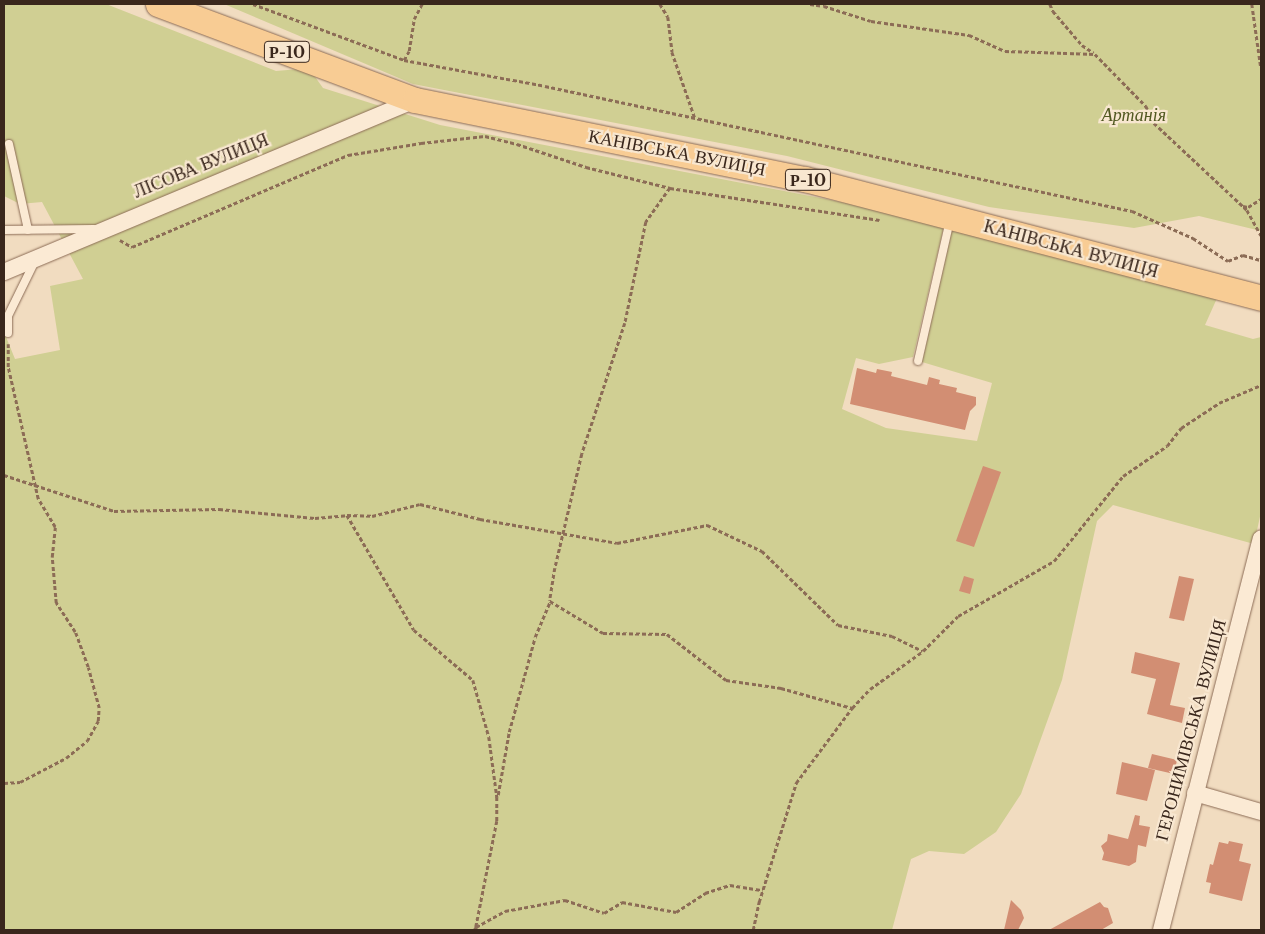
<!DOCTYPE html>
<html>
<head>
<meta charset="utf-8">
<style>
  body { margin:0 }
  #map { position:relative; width:1265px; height:934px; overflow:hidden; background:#f1dcc0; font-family:"Libre Baskerville",serif }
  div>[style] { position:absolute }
  .green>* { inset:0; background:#d0cf93 }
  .building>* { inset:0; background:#d28e73 }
  .path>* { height:2.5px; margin-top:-1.25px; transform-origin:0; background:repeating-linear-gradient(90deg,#8c6c56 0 4px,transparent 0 6.5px) }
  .roads { filter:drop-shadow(0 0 1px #8c6c56) drop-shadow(0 0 1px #8c6c56) }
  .lane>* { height:8px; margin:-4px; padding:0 4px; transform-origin:4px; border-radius:4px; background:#fbead4 }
  .street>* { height:16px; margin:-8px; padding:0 8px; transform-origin:8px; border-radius:8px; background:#fbead4 }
  .primary>* { height:25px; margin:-12.5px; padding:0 12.5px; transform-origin:12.5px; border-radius:12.5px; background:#f8cc94 }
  span { translate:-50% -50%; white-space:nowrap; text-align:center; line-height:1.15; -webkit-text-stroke:4.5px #f8e7d0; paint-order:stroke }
  .shield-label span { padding:1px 4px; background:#f8e7d0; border:1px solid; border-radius:4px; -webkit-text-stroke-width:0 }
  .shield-label { font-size:16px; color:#3a271c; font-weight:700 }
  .park-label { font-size:18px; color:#515821; font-style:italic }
  .street-label { font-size:18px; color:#3a271c }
  .frame { position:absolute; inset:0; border:5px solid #3a271c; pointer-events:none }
</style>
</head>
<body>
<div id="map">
  <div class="green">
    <div style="clip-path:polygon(4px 4px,106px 4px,276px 71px,299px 69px,313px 74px,323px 88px,440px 125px,945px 222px,913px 357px,879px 364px,856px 358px,842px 409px,886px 428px,977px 441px,992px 383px,922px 362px,953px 225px,1218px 296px,1205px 325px,1253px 339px,1261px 337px,1261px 512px,1254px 544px,1113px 505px,1097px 521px,1062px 680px,1021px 794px,996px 832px,964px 854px,929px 851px,911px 859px,892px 930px,4px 930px,4px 332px,15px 359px,60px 350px,50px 286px,83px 279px,42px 202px,20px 204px,4px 196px)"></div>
    <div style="clip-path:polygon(224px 4px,1261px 4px,1261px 231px,1199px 216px,1134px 228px,989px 207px,787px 156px,413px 84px)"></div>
  </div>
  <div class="building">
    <div style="clip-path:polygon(857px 368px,876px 373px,877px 369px,892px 372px,891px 376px,927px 385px,929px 377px,940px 380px,939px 384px,957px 388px,956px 392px,976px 397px,976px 405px,970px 411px,965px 430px,850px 404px)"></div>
    <div style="clip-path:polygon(983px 466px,1001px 472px,974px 547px,956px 541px)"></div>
    <div style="clip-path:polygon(964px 576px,974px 579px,970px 594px,959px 591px)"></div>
    <div style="clip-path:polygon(1179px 576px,1194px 579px,1184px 621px,1169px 618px)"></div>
    <div style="clip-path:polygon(1135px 652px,1180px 663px,1170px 705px,1185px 708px,1182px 723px,1147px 714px,1156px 679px,1131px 673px)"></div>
    <div style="clip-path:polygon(1152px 754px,1177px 760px,1174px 774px,1148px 768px)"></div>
    <div style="clip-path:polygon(1122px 762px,1155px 770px,1147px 801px,1116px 794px)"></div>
    <div style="clip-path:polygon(1135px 815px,1140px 816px,1139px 825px,1150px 827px,1146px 847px,1138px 845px,1136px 862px,1129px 866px,1102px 860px,1104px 853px,1101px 846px,1107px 841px,1108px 834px,1128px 839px)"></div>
    <div style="clip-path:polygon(1229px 841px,1243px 844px,1239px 861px,1251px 864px,1242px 901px,1209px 893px,1211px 883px,1206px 882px,1210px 864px,1213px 865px,1219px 842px,1228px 844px)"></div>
    <div style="clip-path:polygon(1011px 900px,1021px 910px,1024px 918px,1018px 930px,1004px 930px)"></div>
    <div style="clip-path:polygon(1100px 902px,1104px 907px,1108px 908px,1113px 923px,1101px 930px,1049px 930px)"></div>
  </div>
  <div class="path">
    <div style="left:253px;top:4px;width:161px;rotate:20.3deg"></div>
    <div style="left:404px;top:60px;width:143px;rotate:10.4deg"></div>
    <div style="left:545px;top:86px;width:600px;rotate:12.02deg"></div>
    <div style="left:1132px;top:211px;width:67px;rotate:23.9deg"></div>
    <div style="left:1193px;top:238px;width:42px;rotate:33.3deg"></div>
    <div style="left:1228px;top:261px;width:16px;rotate:-22deg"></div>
    <div style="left:1243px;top:255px;width:19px;rotate:16deg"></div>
    <div style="left:660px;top:4px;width:15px;rotate:58deg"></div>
    <div style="left:668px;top:17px;width:35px;rotate:83deg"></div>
    <div style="left:672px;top:52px;width:70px;rotate:70.8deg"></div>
    <div style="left:810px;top:4px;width:14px;rotate:8deg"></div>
    <div style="left:824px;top:6px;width:49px;rotate:17.7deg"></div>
    <div style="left:871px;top:21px;width:99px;rotate:8.1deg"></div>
    <div style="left:969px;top:35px;width:39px;rotate:24deg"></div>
    <div style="left:1005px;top:51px;width:90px;rotate:1.9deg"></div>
    <div style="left:1095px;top:54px;width:73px;rotate:45.6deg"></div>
    <div style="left:1146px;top:106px;width:19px;rotate:65deg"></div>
    <div style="left:1154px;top:123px;width:127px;rotate:43.1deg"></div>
    <div style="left:1247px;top:210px;width:29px;rotate:61deg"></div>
    <div style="left:1050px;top:4px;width:8px;rotate:67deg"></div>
    <div style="left:1053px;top:11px;width:45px;rotate:49.5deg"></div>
    <div style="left:1082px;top:45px;width:14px;rotate:34deg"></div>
    <div style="left:1252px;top:4px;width:65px;rotate:82deg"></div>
    <div style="left:404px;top:60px;width:10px;rotate:-61deg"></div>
    <div style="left:409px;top:51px;width:32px;rotate:-81deg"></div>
    <div style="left:414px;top:19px;width:17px;rotate:-62deg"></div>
    <div style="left:670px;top:188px;width:42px;rotate:125.2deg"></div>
    <div style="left:646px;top:222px;width:103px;rotate:101.7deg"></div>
    <div style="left:625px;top:323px;width:138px;rotate:108.2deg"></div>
    <div style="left:582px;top:454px;width:117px;rotate:103.3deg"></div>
    <div style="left:555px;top:568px;width:33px;rotate:99deg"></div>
    <div style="left:550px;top:601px;width:62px;rotate:31.1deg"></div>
    <div style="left:603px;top:633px;width:64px;rotate:0.9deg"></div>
    <div style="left:667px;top:634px;width:75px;rotate:37.9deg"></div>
    <div style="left:726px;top:680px;width:56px;rotate:8.3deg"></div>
    <div style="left:781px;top:688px;width:74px;rotate:15.7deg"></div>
    <div style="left:1243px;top:206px;width:5px;rotate:11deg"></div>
    <div style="left:1248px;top:207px;width:15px;rotate:-32deg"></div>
    <div style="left:120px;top:240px;width:14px;rotate:30deg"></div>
    <div style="left:132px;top:247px;width:235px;rotate:-23.1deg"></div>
    <div style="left:348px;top:155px;width:74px;rotate:-9.3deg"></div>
    <div style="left:421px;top:143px;width:64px;rotate:-6.2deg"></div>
    <div style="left:485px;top:136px;width:33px;rotate:14deg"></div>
    <div style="left:517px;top:144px;width:73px;rotate:18.4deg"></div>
    <div style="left:586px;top:167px;width:87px;rotate:14deg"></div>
    <div style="left:670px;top:188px;width:212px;rotate:8.7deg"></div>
    <div style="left:4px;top:475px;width:116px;rotate:18.1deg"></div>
    <div style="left:114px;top:511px;width:105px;rotate:-1.1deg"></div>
    <div style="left:219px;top:509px;width:96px;rotate:5.4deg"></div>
    <div style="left:315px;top:518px;width:32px;rotate:-5deg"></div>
    <div style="left:347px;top:515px;width:25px;rotate:2deg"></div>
    <div style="left:372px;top:516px;width:49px;rotate:-14deg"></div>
    <div style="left:420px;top:504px;width:62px;rotate:14deg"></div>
    <div style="left:480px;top:519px;width:139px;rotate:9.9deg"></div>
    <div style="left:617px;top:543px;width:92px;rotate:-11.3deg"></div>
    <div style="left:707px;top:525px;width:61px;rotate:25.3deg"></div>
    <div style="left:762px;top:551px;width:106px;rotate:44.2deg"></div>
    <div style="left:838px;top:625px;width:55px;rotate:11.5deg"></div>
    <div style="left:892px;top:636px;width:34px;rotate:26deg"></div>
    <div style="left:347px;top:515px;width:133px;rotate:59.8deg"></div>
    <div style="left:414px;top:630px;width:77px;rotate:40.3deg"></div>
    <div style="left:473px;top:680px;width:59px;rotate:74.3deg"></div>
    <div style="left:489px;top:737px;width:61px;rotate:82.4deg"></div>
    <div style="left:497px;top:797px;width:24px;rotate:90deg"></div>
    <div style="left:497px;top:821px;width:108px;rotate:101.2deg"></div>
    <div style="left:4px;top:783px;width:16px;rotate:-4deg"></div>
    <div style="left:20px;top:782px;width:52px;rotate:-27.6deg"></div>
    <div style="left:66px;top:758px;width:27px;rotate:-39deg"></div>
    <div style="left:87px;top:741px;width:23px;rotate:-61deg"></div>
    <div style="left:98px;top:721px;width:13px;rotate:-86deg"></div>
    <div style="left:99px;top:708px;width:42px;rotate:-105deg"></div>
    <div style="left:88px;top:667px;width:37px;rotate:-110deg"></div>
    <div style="left:75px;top:632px;width:35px;rotate:-123deg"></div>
    <div style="left:56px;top:603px;width:46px;rotate:-95deg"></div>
    <div style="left:52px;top:557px;width:30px;rotate:-84deg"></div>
    <div style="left:55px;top:527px;width:33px;rotate:-121deg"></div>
    <div style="left:38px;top:499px;width:135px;rotate:-102.8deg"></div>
    <div style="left:8px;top:367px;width:23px;rotate:-90deg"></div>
    <div style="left:498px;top:795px;width:64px;rotate:-80.1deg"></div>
    <div style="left:509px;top:732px;width:98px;rotate:-74.7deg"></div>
    <div style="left:535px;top:637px;width:39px;rotate:-67deg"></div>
    <div style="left:474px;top:930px;width:4px;rotate:-56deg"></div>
    <div style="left:476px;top:927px;width:33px;rotate:-29deg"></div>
    <div style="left:505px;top:911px;width:61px;rotate:-10.4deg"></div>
    <div style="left:565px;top:900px;width:41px;rotate:18.4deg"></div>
    <div style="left:604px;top:913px;width:21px;rotate:-31deg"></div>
    <div style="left:622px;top:902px;width:55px;rotate:10.5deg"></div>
    <div style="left:676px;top:912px;width:35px;rotate:-33deg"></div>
    <div style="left:705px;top:893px;width:26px;rotate:-18deg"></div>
    <div style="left:730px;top:885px;width:33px;rotate:9deg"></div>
    <div style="left:753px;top:930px;width:29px;rotate:-78deg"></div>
    <div style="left:759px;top:902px;width:125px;rotate:-72.7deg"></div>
    <div style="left:796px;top:783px;width:94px;rotate:-53.3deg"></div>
    <div style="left:852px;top:708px;width:26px;rotate:-47deg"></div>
    <div style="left:870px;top:689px;width:65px;rotate:-35.6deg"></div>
    <div style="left:923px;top:651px;width:49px;rotate:-45deg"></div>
    <div style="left:958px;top:616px;width:111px;rotate:-29.8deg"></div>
    <div style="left:1054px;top:561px;width:109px;rotate:-50.9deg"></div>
    <div style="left:1123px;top:476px;width:53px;rotate:-34.3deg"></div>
    <div style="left:1167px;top:446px;width:23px;rotate:-52deg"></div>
    <div style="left:1181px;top:428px;width:45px;rotate:-33.3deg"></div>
    <div style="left:1219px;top:403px;width:46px;rotate:-23.2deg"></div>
  </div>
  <div class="roads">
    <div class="lane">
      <div style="left:9px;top:144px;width:88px;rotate:77.5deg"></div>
      <div style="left:4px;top:230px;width:90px;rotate:-0.6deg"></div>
      <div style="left:8px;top:333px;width:17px;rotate:-90deg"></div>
      <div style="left:8px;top:316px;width:61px;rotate:-63.9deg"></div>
      <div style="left:918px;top:361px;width:145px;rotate:-77.2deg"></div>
    </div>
    <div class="street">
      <div style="left:4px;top:272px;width:446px;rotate:-22.7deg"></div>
      <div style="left:1195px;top:793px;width:69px;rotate:16.1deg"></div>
      <div style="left:1161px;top:930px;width:404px;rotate:-75.7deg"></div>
    </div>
    <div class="primary">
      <div style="left:158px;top:4px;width:274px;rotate:20.5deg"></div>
      <div style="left:415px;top:100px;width:398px;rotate:11.5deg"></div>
      <div style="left:805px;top:179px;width:471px;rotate:14.6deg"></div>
    </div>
  </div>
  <div class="shield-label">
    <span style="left:287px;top:52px">Р-10</span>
    <span style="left:808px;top:180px">Р-10</span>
  </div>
  <div class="park-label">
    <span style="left:1134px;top:115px">Артанія</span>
  </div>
  <div class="street-label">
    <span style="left:677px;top:153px;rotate:11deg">КАНІВСЬКА ВУЛИЦЯ</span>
    <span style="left:201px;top:166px;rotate:-22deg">ЛІСОВА ВУЛИЦЯ</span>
    <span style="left:1071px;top:249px;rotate:15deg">КАНІВСЬКА ВУЛИЦЯ</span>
    <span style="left:1191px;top:730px;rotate:-75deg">ГЕРОНИМІВСЬКА ВУЛИЦЯ</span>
  </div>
  <div class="frame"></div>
</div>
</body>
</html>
